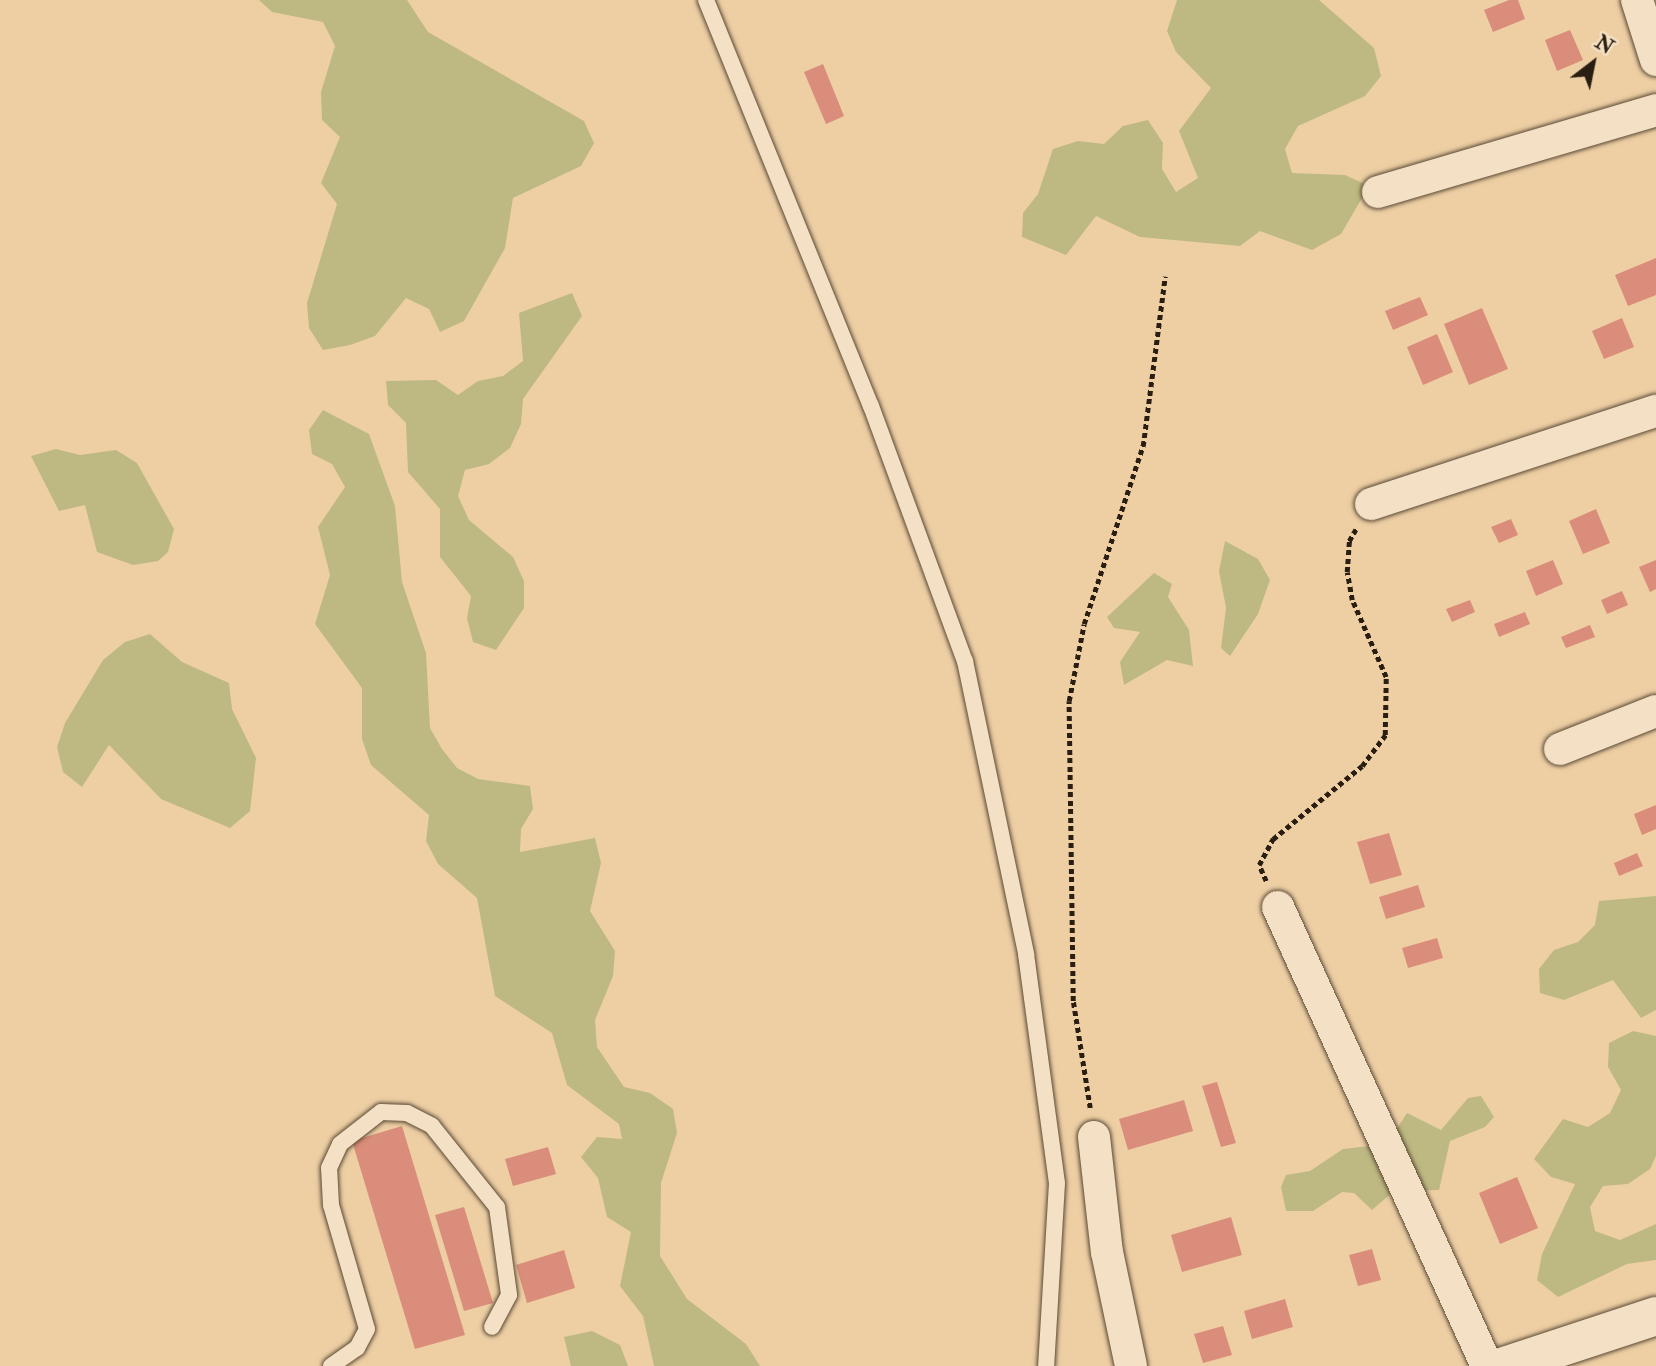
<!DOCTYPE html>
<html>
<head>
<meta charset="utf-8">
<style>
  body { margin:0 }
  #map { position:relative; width:1656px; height:1366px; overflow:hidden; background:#eecfa4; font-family:"IM FELL Double Pica",serif }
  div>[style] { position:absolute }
  .green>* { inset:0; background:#beb982 }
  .building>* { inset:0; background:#da8d7a }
  .path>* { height:4.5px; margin-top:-2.25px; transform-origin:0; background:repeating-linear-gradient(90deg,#291e11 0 5px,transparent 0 8.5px) }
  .roads { filter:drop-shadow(0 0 2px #5a4a36) drop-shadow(0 0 2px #5a4a36) }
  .lane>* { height:16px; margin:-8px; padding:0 8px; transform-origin:8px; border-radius:8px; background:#f4e0c4 }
  .street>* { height:32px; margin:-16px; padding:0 16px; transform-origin:16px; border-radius:16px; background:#f4e0c4 }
  .secondary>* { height:38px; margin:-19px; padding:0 19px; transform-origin:19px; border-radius:19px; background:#f4e0c4 }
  span { translate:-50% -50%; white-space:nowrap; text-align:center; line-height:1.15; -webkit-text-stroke:7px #f4e0c4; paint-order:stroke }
  .north { position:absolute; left:1558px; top:28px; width:70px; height:70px; -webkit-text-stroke:5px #f4e0c4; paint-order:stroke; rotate:32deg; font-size:19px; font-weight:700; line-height:28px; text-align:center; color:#291e11 }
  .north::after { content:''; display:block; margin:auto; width:24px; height:32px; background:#291e11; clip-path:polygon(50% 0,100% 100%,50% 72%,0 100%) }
</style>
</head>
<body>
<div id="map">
  <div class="green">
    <div style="clip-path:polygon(259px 0,407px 0,428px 32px,584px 121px,594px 143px,581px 166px,513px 198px,505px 248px,464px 321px,440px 332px,429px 309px,406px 298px,375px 336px,350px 345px,323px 350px,309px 328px,307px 303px,337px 204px,321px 183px,340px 137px,322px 120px,321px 92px,335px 46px,323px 22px,272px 12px)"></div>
    <div style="clip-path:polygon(1177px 0,1319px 0,1374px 48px,1381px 76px,1365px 96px,1298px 126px,1285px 149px,1292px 173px,1345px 175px,1369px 186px,1341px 234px,1312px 250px,1260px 231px,1240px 246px,1140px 237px,1096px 216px,1066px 255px,1022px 237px,1023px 213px,1038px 194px,1053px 149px,1078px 141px,1104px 144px,1123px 126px,1148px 120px,1163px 143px,1162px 169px,1176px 192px,1198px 178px,1179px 131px,1211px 88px,1176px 52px,1167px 31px)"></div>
    <div style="clip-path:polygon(572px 293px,582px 316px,523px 399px,521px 424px,510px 448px,489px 464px,465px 470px,458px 496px,469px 520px,513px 557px,524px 581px,524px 608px,496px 650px,473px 642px,467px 618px,471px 596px,440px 557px,440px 509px,408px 472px,406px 423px,388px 405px,386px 381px,436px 380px,458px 395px,478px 381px,503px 376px,523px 361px,519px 313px)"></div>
    <div style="clip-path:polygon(323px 410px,369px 434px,395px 506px,402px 582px,426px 653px,430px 728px,442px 749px,457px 768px,478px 779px,530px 786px,533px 809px,521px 829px,520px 852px,595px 838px,601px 863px,590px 911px,615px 951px,613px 976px,595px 1020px,597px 1047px,624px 1087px,650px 1093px,673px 1109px,677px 1133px,661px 1183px,660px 1256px,687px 1299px,746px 1344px,760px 1366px,654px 1366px,643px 1316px,620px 1286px,631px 1232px,607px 1217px,598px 1178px,581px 1157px,597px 1137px,622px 1139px,619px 1124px,567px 1085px,552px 1033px,495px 996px,477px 898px,438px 864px,426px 841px,429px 815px,371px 765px,362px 739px,362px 688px,315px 624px,330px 575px,318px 527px,345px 487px,332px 464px,312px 454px,309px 430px)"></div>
    <div style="clip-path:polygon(56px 449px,80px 455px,116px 450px,137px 463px,174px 529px,168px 552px,158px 561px,133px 565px,97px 552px,85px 505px,59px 511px,31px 456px)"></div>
    <div style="clip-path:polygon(1225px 541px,1258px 559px,1270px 580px,1258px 614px,1230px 656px,1221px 648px,1226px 608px,1219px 571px)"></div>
    <div style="clip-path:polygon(1154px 573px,1172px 584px,1168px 597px,1189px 630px,1193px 666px,1167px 660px,1124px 685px,1120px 662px,1140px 632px,1114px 628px,1107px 617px)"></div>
    <div style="clip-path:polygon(150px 634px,182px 662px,229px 683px,232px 709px,256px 758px,250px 811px,230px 828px,161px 799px,109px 745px,82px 787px,63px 772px,57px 747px,65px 723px,103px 660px,125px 642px)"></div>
    <div style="clip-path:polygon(1656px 896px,1656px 1010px,1641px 1018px,1613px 980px,1564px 1000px,1540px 993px,1539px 969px,1554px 950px,1578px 942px,1595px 925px,1599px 901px)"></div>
    <div style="clip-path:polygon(1633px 1031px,1656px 1036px,1656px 1156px,1650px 1169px,1628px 1184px,1603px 1186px,1590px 1207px,1595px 1231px,1620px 1240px,1656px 1224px,1656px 1260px,1627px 1264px,1558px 1297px,1537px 1280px,1542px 1254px,1575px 1184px,1551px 1177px,1534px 1159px,1563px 1119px,1588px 1127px,1610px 1113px,1621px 1090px,1608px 1067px,1609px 1043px)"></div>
    <div style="clip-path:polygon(1481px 1096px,1494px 1117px,1485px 1127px,1450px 1141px,1439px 1190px,1394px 1191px,1372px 1210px,1354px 1193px,1342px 1192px,1313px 1211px,1286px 1211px,1281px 1187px,1286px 1175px,1310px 1171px,1343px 1149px,1370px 1146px,1394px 1133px,1407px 1113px,1441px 1130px,1468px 1098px)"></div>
    <div style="clip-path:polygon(592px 1331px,620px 1345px,628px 1366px,571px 1366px,564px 1337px)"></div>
  </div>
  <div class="building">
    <div style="clip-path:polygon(1509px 0,1518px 0,1525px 19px,1493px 32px,1484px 10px)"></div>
    <div style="clip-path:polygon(1570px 30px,1583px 60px,1557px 71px,1545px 40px)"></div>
    <div style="clip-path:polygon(823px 64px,844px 116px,826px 124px,804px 72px)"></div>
    <div style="clip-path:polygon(1656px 258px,1656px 295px,1628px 306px,1615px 275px)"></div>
    <div style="clip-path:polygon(1420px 297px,1428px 315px,1393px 330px,1385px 311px)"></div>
    <div style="clip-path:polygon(1482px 308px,1508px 369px,1469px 385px,1444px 324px)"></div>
    <div style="clip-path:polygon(1622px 318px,1634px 347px,1604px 359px,1592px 331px)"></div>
    <div style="clip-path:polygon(1437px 334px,1453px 372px,1423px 385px,1407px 347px)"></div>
    <div style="clip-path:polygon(1596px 509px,1610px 543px,1583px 554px,1569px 521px)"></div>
    <div style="clip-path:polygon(1511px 519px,1518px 535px,1499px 543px,1491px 527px)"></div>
    <div style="clip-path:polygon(1553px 560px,1563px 584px,1536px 596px,1526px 571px)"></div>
    <div style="clip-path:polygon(1656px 560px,1656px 589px,1650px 592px,1639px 567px)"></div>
    <div style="clip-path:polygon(1622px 591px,1628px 605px,1607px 614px,1601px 600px)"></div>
    <div style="clip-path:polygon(1470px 600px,1475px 612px,1452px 622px,1446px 609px)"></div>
    <div style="clip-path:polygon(1525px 612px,1530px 624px,1499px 637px,1494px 624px)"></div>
    <div style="clip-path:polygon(1590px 625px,1595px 637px,1566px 648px,1561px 637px)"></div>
    <div style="clip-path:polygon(1656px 805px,1656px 829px,1642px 835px,1634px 814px)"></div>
    <div style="clip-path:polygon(1389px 833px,1402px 875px,1370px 884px,1357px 842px)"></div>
    <div style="clip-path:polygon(1637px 853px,1643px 866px,1619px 876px,1614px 863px)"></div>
    <div style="clip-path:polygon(1418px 885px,1425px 907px,1386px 919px,1379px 897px)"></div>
    <div style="clip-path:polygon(1437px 938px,1443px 958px,1408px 968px,1402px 948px)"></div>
    <div style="clip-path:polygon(1217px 1082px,1236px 1143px,1221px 1147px,1202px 1086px)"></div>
    <div style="clip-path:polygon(1184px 1100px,1193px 1131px,1128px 1150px,1119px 1119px)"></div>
    <div style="clip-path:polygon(402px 1126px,465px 1335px,415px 1349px,352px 1141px)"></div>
    <div style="clip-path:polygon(548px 1147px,556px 1174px,513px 1186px,505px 1159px)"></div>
    <div style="clip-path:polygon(1517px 1177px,1538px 1228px,1500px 1244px,1479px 1193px)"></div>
    <div style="clip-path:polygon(464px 1207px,493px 1303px,464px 1311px,435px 1215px)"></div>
    <div style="clip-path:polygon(1231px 1217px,1242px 1255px,1182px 1272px,1171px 1235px)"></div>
    <div style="clip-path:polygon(1372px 1249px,1381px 1280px,1358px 1286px,1349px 1255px)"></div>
    <div style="clip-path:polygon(564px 1250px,575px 1288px,527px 1303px,516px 1265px)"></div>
    <div style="clip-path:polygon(1285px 1299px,1293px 1327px,1252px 1339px,1244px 1311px)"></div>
    <div style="clip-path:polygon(1223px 1326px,1232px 1355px,1203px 1363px,1194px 1334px)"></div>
  </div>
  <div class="path">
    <div style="left:1266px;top:881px;width:17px;rotate:-114deg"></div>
    <div style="left:1259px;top:865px;width:30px;rotate:-62deg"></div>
    <div style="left:1273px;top:839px;width:115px;rotate:-39.4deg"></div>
    <div style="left:1362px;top:766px;width:39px;rotate:-53deg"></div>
    <div style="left:1385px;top:735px;width:58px;rotate:-89deg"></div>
    <div style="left:1386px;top:677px;width:84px;rotate:-113.8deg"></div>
    <div style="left:1352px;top:600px;width:28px;rotate:-100deg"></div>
    <div style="left:1347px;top:572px;width:31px;rotate:-86deg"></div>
    <div style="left:1349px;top:541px;width:16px;rotate:-60deg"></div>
    <div style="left:1090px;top:1108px;width:108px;rotate:-99deg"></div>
    <div style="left:1073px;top:1001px;width:300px;rotate:-90.8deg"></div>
    <div style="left:1069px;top:701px;width:78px;rotate:-79deg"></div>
    <div style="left:1084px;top:624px;width:188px;rotate:-71.7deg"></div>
    <div style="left:1143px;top:446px;width:171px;rotate:-82.6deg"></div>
  </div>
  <div class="roads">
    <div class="lane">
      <div style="left:706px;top:0;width:438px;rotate:67.9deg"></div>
      <div style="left:871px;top:406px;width:272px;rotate:69.8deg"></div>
      <div style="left:965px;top:661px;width:299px;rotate:78.2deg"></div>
      <div style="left:1026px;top:954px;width:231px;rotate:82.3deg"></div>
      <div style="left:1057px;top:1183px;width:183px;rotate:93.4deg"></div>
      <div style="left:331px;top:1366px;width:32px;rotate:-35deg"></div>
      <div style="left:357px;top:1348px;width:21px;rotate:-62deg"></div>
      <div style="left:367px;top:1329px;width:129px;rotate:-106.2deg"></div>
      <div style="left:331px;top:1205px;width:37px;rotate:-93deg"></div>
      <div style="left:329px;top:1168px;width:26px;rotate:-65deg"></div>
      <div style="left:340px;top:1144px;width:52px;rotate:-38deg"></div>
      <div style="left:381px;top:1112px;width:26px;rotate:2deg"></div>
      <div style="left:407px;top:1113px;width:28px;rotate:27deg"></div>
      <div style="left:432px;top:1126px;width:104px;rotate:51.3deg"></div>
      <div style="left:497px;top:1207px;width:89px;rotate:82.2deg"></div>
      <div style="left:509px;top:1295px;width:36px;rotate:118deg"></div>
    </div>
    <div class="street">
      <div style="left:1637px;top:0;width:63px;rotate:72.4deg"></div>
      <div style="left:1378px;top:192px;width:290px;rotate:-16.4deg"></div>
      <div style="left:1371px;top:504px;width:300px;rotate:-18.1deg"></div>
      <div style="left:1560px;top:749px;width:103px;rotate:-21.6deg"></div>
      <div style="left:1278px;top:907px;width:504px;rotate:65.52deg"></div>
      <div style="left:1094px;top:1137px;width:116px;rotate:83.6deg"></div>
      <div style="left:1107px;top:1252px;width:116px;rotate:78.1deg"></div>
    </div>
    <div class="secondary">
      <div style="left:1504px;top:1366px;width:160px;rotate:-18.2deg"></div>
    </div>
  </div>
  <div class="north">N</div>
</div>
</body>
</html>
